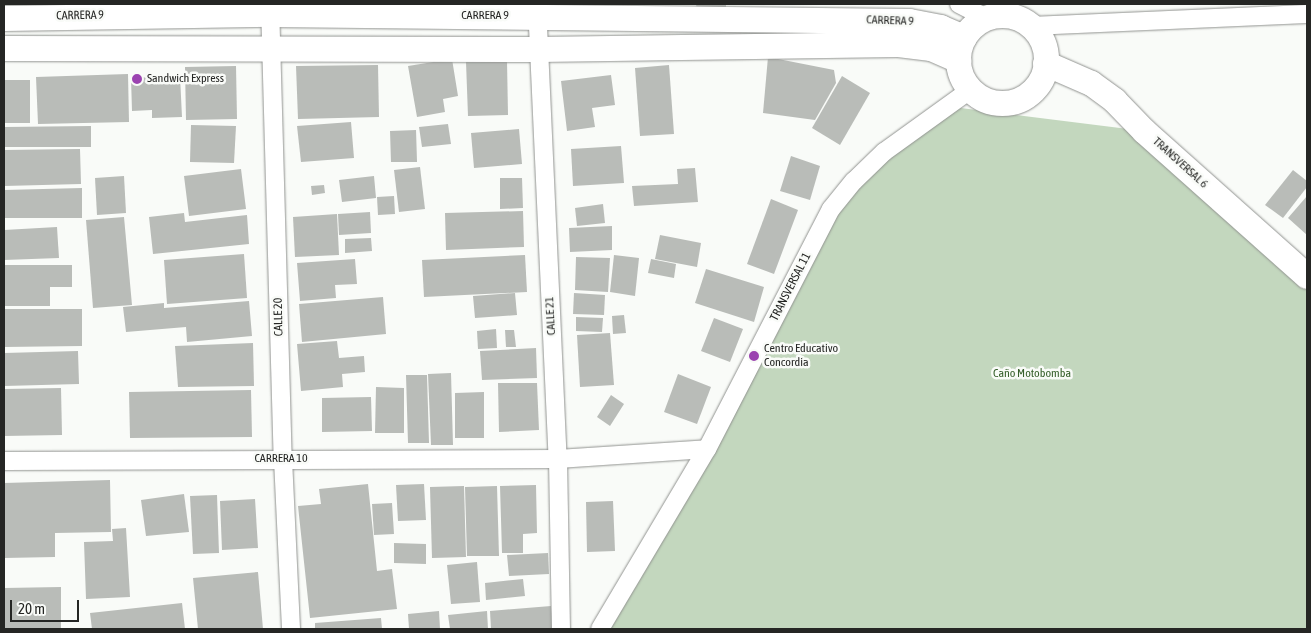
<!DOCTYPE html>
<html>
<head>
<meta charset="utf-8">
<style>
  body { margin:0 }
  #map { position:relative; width:1311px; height:633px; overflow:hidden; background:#f9fbf8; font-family:"Asap Condensed",sans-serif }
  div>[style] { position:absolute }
  .green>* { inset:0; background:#c3d7be }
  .building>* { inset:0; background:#b9bcb8 }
  .roads { filter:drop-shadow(0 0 1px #919390) drop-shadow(0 0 1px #919390) }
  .street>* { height:18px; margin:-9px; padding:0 9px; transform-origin:9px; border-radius:9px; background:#fff }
  .secondary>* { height:25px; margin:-12.5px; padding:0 12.5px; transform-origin:12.5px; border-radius:12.5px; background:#fff }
  .secondary>.ring { margin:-12.5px; padding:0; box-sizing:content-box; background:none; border:25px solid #fff; border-radius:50% }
  .dots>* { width:14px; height:14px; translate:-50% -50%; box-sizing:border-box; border:2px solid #f9fbf8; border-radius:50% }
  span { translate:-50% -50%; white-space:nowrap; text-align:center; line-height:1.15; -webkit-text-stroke:5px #f9fbf8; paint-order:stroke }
  .street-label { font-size:12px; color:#252624 }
  .poi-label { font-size:12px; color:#252624 }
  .left { translate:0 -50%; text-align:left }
  .park-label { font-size:12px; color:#37602c }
  .frame { position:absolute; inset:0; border:5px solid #252624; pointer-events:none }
  .scale { position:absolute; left:10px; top:600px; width:69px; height:22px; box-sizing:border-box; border:2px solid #252624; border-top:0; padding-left:6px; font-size:15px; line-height:18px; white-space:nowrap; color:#252624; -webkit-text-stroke:4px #f9fbf8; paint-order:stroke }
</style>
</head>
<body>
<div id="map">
  <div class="green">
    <div style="clip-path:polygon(945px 106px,1144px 131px,1307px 269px,1307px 629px,598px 629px,831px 209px)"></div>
  </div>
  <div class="building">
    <div style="clip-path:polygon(696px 4px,726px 4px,726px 9px,697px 12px)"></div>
    <div style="clip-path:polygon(768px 57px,834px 70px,836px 83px,815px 120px,763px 113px)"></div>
    <div style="clip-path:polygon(452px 59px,458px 96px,443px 99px,445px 112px,417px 117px,408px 66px)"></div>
    <div style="clip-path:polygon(507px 61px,508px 115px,468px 116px,466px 62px)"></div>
    <div style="clip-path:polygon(378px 65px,379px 117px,298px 119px,296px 66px)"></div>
    <div style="clip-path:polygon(669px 65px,674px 134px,640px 136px,635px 68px)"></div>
    <div style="clip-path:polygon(236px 66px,237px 119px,186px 120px,185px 67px)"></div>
    <div style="clip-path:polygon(128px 74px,129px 122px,38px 124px,36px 77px)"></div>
    <div style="clip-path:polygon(611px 75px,615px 105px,592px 108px,595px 127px,567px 131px,561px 81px)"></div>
    <div style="clip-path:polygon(180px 76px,182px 117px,152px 118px,152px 110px,132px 111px,131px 78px)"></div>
    <div style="clip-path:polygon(842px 76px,870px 93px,840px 145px,812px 128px)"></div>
    <div style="clip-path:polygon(4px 80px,30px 80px,30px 123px,4px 123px)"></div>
    <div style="clip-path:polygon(351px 122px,354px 158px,301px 162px,297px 126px)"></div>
    <div style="clip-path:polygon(448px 124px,451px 144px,422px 147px,419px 127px)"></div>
    <div style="clip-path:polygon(191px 125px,236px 126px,234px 163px,190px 162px)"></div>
    <div style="clip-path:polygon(91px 126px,91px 147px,4px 147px,4px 127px)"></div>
    <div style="clip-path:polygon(519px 129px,522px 164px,474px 168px,471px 133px)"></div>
    <div style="clip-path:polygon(416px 130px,417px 162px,391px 162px,390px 131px)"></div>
    <div style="clip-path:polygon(621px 146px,624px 183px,573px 186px,571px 149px)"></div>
    <div style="clip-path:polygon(80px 149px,81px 184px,4px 186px,4px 150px)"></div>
    <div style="clip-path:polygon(791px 156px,820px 166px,810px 200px,780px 191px)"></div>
    <div style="clip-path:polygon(420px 167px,425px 209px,399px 212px,394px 170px)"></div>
    <div style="clip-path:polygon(695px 168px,698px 202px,634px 206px,632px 186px,678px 184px,677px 169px)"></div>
    <div style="clip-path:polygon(241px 169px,246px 209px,189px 216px,184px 176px)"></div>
    <div style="clip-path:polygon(1293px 170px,1307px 181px,1307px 187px,1283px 218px,1265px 205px)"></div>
    <div style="clip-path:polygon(124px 176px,126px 213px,97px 215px,95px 178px)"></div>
    <div style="clip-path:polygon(374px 176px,376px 198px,342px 202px,339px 180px)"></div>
    <div style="clip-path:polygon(500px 178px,522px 178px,523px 208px,500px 209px)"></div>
    <div style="clip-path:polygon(324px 185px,325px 193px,312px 195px,311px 186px)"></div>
    <div style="clip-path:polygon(82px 188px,82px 218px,4px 218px,4px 190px)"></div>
    <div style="clip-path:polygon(394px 196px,395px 214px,378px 215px,377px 197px)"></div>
    <div style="clip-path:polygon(1307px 196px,1307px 235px,1288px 218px)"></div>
    <div style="clip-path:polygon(771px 199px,798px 210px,774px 274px,747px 264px)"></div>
    <div style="clip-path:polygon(603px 204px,605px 223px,577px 226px,575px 208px)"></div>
    <div style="clip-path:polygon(523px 211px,524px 247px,446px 250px,445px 213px)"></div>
    <div style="clip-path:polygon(370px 212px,371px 233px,339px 235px,338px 214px)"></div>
    <div style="clip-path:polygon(184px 213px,185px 222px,247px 215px,249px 244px,153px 254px,149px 217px)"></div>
    <div style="clip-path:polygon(337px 214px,339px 255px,295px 257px,293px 217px)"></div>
    <div style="clip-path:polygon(124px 217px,132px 305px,93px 308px,86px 220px)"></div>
    <div style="clip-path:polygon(612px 226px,612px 250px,570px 252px,569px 228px)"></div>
    <div style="clip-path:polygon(57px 227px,59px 258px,4px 260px,4px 230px)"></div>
    <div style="clip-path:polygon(660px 235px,701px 243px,697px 267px,655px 259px)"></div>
    <div style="clip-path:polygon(371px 238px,372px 251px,345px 253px,345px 239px)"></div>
    <div style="clip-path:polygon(244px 254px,247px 298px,167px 304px,164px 260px)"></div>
    <div style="clip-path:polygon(525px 255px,527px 292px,424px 297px,422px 260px)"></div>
    <div style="clip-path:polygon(614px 255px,639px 258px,635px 296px,610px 292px)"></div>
    <div style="clip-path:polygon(576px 257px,610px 258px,608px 292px,575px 290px)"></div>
    <div style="clip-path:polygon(355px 259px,357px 284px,335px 285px,336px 298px,300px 301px,297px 263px)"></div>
    <div style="clip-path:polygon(651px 259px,676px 264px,674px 278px,648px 273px)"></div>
    <div style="clip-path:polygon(4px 265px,72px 265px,72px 287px,50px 287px,50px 306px,4px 306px)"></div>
    <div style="clip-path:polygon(706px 269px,764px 287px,754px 322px,695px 303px)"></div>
    <div style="clip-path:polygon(515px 293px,517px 315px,475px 318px,473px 296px)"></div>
    <div style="clip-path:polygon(574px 293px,605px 295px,604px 315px,573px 314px)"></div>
    <div style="clip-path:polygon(383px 297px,386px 334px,302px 342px,299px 304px)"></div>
    <div style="clip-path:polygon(249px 301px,252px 336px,187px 342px,186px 327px,126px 332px,123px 307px,164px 303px,164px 308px)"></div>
    <div style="clip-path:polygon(4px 309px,82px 309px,82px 346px,4px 347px)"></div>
    <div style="clip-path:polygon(624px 315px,626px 333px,613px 334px,612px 316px)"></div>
    <div style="clip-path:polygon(576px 317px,603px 318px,602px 332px,576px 331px)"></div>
    <div style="clip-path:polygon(714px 318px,743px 329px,730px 362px,701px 351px)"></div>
    <div style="clip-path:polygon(496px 329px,497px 348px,478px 349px,477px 331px)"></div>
    <div style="clip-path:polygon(505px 330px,514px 330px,516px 347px,506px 347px)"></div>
    <div style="clip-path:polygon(610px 333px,614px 385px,580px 387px,577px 335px)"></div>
    <div style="clip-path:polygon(337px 341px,339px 358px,364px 356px,365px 372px,342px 374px,343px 387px,301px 391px,297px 344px)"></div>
    <div style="clip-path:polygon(253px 343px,254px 386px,178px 387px,175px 346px)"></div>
    <div style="clip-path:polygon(536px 348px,537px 378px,482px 380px,480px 351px)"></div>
    <div style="clip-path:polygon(78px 351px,79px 384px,4px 386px,4px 353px)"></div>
    <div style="clip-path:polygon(451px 373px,453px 445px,431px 445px,428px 374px)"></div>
    <div style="clip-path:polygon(678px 374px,711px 387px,697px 424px,664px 412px)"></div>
    <div style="clip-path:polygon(406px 375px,427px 375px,429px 443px,408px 443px)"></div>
    <div style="clip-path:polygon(498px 383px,537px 383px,539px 430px,499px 432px)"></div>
    <div style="clip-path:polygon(376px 387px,404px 388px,404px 433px,375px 433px)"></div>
    <div style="clip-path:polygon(61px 388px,62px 435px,4px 436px,4px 389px)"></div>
    <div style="clip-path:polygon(251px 390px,252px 437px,130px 438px,129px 392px)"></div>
    <div style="clip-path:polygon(484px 392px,484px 438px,455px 438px,455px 393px)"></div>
    <div style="clip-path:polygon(611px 395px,624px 404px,610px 426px,597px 417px)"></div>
    <div style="clip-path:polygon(371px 397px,372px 431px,322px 432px,322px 398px)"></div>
    <div style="clip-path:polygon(110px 480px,111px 532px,55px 533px,55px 557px,4px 558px,4px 483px)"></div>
    <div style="clip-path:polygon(368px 484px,377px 571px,392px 569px,397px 609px,310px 618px,298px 506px,321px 504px,319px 489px)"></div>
    <div style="clip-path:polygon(424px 484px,426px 520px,398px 521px,396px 485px)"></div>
    <div style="clip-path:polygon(536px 485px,537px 533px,523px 534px,523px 553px,502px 553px,500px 486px)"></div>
    <div style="clip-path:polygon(464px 486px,466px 557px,432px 558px,430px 487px)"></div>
    <div style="clip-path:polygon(497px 486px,499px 556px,467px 556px,465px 487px)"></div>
    <div style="clip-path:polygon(184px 494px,189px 532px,146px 536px,141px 500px)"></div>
    <div style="clip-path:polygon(217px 495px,219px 553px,193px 554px,190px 496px)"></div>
    <div style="clip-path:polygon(255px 499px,258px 548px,222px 550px,220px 501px)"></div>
    <div style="clip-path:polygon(613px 501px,615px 551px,587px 552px,586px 502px)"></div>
    <div style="clip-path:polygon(392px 503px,394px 534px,374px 535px,372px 504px)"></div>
    <div style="clip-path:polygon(126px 528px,130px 597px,86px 599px,84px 542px,113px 541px,112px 529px)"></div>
    <div style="clip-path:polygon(394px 543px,426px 544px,426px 564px,394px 563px)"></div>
    <div style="clip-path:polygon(548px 553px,549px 574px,509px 576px,507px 555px)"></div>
    <div style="clip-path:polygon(477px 562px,480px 602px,451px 604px,447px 565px)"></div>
    <div style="clip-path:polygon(258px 572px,263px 629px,198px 629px,193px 578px)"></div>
    <div style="clip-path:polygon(523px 579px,525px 596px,486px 600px,485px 583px)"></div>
    <div style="clip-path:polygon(61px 587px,61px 628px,4px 629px,4px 588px)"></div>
    <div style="clip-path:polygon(182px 603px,185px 629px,92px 629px,90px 613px)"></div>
    <div style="clip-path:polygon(551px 606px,554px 629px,491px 629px,490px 611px)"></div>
    <div style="clip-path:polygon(439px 611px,440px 629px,409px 629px,408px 614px)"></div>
    <div style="clip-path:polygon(487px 611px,488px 629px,450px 629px,448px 615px)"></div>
    <div style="clip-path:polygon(381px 618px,382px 629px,315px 629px,315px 623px)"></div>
  </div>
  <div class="roads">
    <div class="street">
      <div style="left:270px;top:4px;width:455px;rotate:88.4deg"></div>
      <div style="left:283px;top:459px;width:170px;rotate:87.3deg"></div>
      <div style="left:537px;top:4px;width:455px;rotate:87.4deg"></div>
      <div style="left:558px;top:459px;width:170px;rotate:89deg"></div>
      <div style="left:959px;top:4px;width:30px;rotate:27deg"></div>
      <div style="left:1031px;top:26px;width:276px;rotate:-2.5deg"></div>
      <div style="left:4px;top:461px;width:554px;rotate:-0.21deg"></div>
      <div style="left:558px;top:459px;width:149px;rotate:-3.8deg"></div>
      <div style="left:600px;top:629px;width:209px;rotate:-59.3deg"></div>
      <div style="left:707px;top:449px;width:270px;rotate:-62.7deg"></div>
      <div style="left:831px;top:209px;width:36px;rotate:-51deg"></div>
      <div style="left:854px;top:181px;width:42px;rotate:-44deg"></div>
      <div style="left:884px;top:152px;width:106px;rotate:-35.8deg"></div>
    </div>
    <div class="secondary">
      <div class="ring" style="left:958px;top:15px;width:63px;height:63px"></div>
      <div style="left:4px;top:18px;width:267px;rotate:-0.9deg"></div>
      <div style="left:271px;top:14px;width:638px;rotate:0.63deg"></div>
      <div style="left:909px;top:21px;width:32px;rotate:11deg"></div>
      <div style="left:940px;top:27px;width:26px;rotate:23deg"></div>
      <div style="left:4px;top:48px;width:534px;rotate:0.11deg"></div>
      <div style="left:538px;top:49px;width:360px;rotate:-0.8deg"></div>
      <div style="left:898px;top:44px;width:33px;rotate:7deg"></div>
      <div style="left:931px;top:48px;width:30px;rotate:24deg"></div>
      <div style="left:1045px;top:63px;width:50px;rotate:23.5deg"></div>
      <div style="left:1091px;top:83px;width:29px;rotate:36deg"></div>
      <div style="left:1114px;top:100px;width:43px;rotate:45.9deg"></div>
      <div style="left:1144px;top:131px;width:218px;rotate:41.7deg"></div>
    </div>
  </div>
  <div class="dots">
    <div style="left:137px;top:79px;background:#9b43b0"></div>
    <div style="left:754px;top:356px;background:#9b43b0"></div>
  </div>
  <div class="street-label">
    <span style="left:80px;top:16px;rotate:-1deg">CARRERA 9</span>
    <span style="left:485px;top:16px">CARRERA 9</span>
    <span style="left:890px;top:21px;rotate:2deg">CARRERA 9</span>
    <span style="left:1180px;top:163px;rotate:42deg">TRANSVERSAL 6</span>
    <span style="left:791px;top:287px;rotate:-63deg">TRANSVERSAL 11</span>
    <span style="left:551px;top:316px;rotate:-93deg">CALLE 21</span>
    <span style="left:279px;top:317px;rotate:-91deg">CALLE 20</span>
    <span style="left:281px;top:459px">CARRERA 10</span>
  </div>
  <div class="poi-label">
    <span class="left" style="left:147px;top:79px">Sandwich Express</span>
    <span class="left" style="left:764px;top:356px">Centro Educativo<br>Concordia</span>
  </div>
  <div class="park-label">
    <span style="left:1032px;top:374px">Caño Motobomba</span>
  </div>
  <div class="frame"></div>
  <div class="scale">20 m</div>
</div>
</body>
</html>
